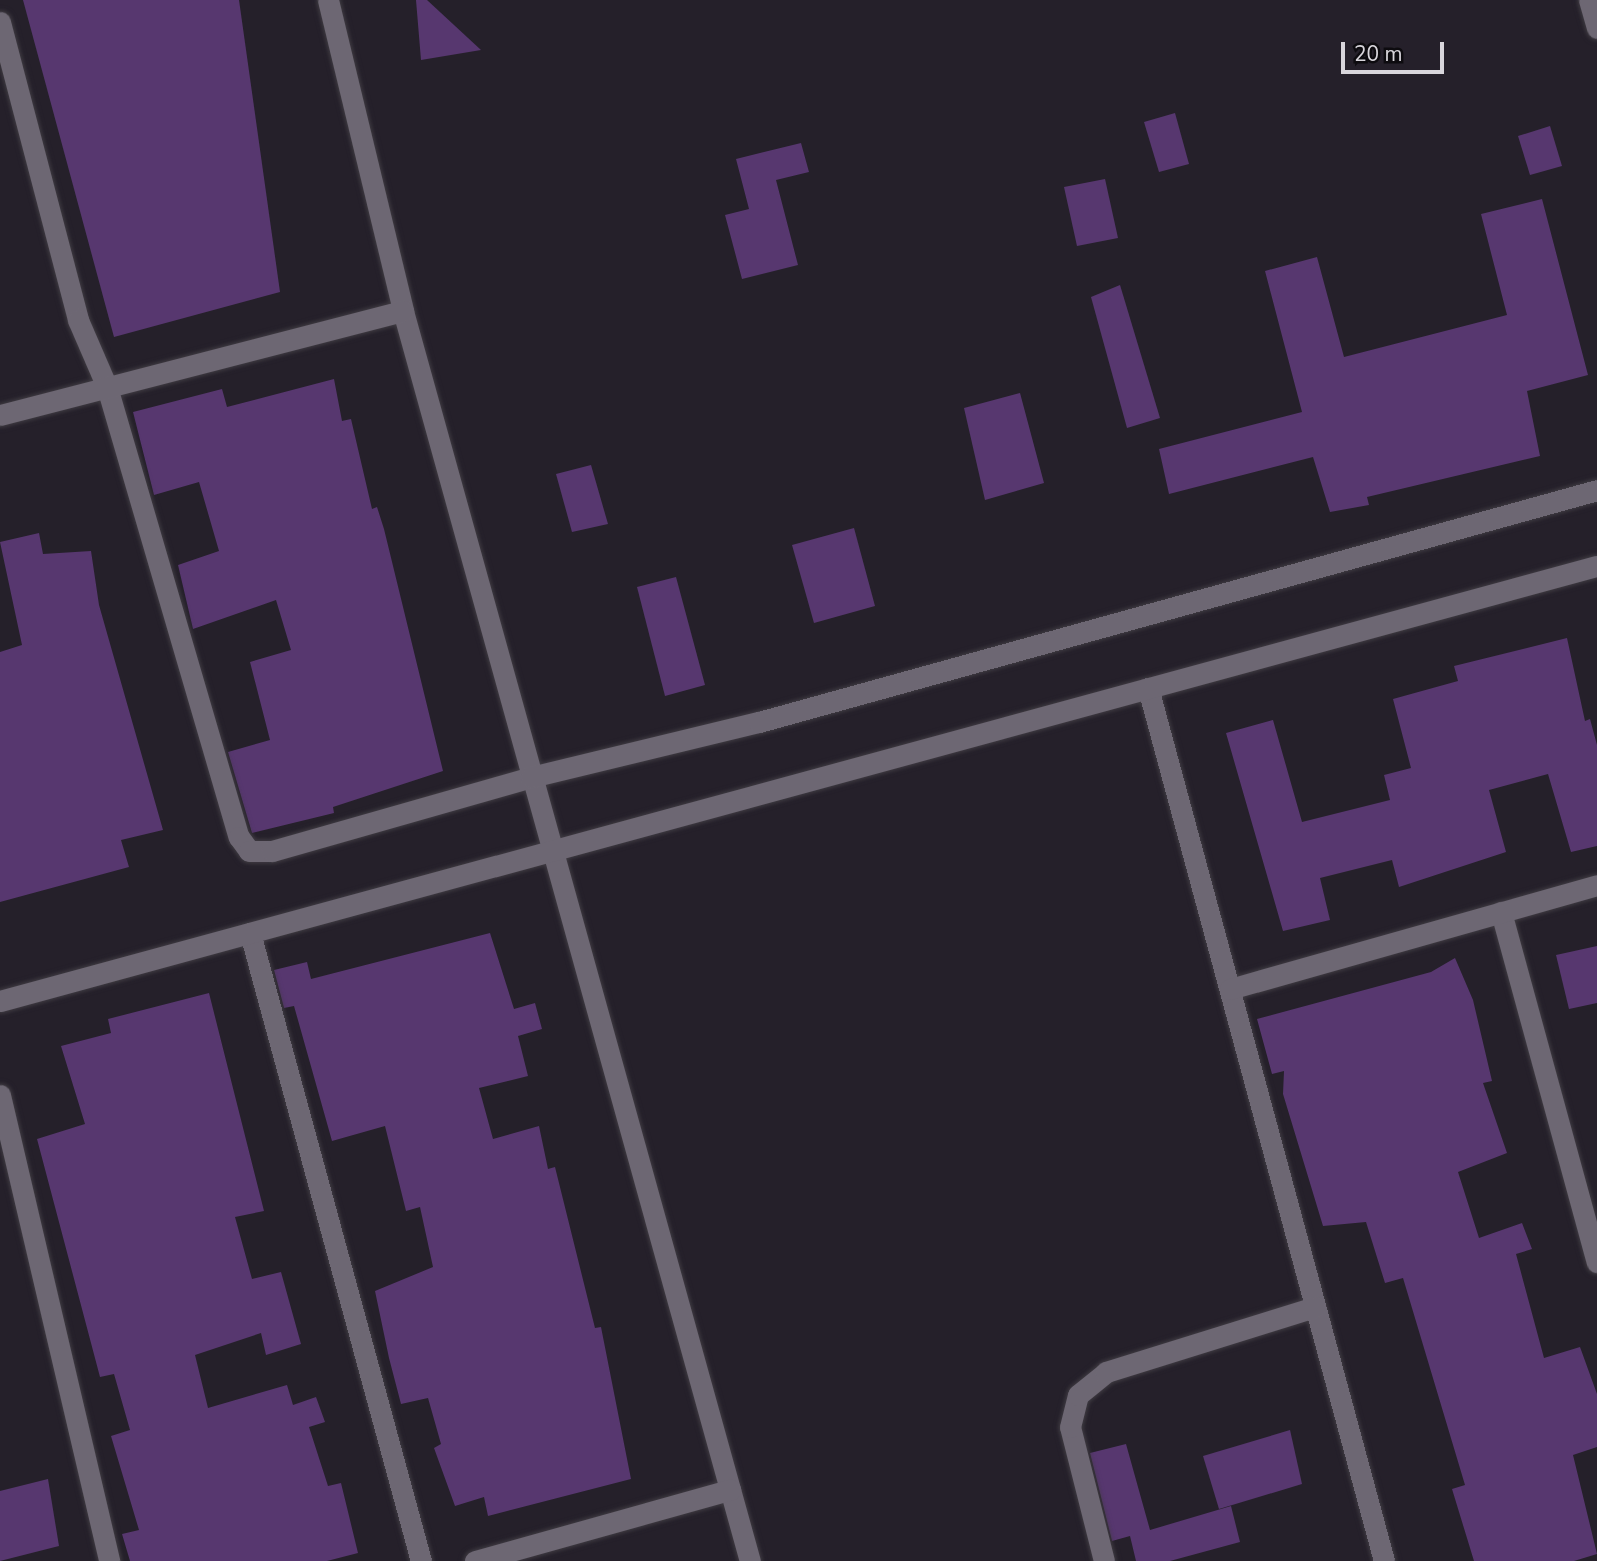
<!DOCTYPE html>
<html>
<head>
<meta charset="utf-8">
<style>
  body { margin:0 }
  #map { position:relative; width:1597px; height:1561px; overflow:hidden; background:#25202a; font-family:"Nunito Sans",sans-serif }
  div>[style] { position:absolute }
  .building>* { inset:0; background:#57376f }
  .roads { filter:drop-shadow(0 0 2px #3f3b42) drop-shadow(0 0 2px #3f3b42) }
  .street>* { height:21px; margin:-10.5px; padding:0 10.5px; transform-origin:10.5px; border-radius:10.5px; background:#6d6773 }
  span { translate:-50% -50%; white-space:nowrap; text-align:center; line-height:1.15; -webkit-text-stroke:5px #0d0b0f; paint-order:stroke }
  .scale { position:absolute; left:1341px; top:42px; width:103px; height:32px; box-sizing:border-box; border:4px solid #d9d6dc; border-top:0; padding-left:9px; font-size:21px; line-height:24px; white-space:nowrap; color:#d9d6dc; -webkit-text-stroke:5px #0d0b0f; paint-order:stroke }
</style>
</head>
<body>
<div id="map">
  <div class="building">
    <div style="clip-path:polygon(23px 0,239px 0,280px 292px,114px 337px)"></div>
    <div style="clip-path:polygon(416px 0,427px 0,481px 50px,421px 60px)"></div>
    <div style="clip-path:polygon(1175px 113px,1189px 164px,1159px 172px,1144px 122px)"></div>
    <div style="clip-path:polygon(1550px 126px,1562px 166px,1530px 175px,1518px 136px)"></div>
    <div style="clip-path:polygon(801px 143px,809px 172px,776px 180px,798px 265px,742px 279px,725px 215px,749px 209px,736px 159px)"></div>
    <div style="clip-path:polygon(1105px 179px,1118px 238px,1077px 246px,1064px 187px)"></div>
    <div style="clip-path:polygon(1542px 199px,1588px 375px,1527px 391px,1540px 456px,1367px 497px,1369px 505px,1330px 512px,1313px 457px,1169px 494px,1159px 449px,1302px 412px,1265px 271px,1317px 257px,1344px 357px,1507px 315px,1481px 214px)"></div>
    <div style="clip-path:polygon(1120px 285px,1160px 418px,1127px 428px,1091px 297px)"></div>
    <div style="clip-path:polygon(334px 379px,342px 421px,351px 419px,372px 509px,377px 507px,384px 529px,443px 771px,333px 807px,334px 813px,252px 833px,228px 752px,270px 740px,250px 662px,291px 650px,276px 600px,193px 629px,178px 565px,219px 551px,199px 482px,154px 495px,133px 412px,222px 389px,227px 407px)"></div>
    <div style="clip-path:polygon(1020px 393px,1044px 483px,985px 500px,964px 408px)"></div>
    <div style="clip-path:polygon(591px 465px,608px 524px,572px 532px,556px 474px)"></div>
    <div style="clip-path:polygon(854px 528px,875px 606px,814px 623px,792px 545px)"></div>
    <div style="clip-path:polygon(39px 533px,43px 554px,91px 551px,99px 605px,163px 830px,121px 840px,129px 867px,0 902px,0 652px,22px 645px,0 542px)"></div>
    <div style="clip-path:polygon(676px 577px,705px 685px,665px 696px,637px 587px)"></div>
    <div style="clip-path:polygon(1567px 638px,1585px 721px,1590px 719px,1597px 745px,1597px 846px,1571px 852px,1548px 774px,1489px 790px,1506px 852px,1399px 887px,1392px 860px,1320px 878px,1330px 920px,1283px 931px,1226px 733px,1273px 720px,1302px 822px,1390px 800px,1384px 775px,1411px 768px,1393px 699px,1458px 681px,1454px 666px)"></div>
    <div style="clip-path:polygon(490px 933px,514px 1009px,535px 1003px,542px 1029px,518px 1036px,528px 1076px,479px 1088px,493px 1139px,539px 1126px,548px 1169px,555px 1167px,595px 1328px,601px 1327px,631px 1479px,488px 1516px,484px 1497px,455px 1506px,434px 1448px,441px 1444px,428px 1398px,401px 1404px,389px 1358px,375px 1291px,433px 1267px,420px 1207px,406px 1211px,385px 1126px,332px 1141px,294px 1006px,284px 1008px,274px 970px,307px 962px,311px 979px)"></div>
    <div style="clip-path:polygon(1597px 946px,1597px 1003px,1569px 1009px,1556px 955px)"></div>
    <div style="clip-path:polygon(1455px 958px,1473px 1000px,1492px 1081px,1483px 1083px,1507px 1153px,1458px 1172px,1479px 1238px,1522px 1223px,1532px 1249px,1516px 1254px,1544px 1358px,1580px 1347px,1597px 1394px,1597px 1447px,1573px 1455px,1597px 1554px,1574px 1561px,1474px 1561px,1452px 1489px,1465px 1485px,1403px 1278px,1385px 1283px,1366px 1222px,1323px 1226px,1283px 1094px,1284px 1071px,1272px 1074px,1257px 1019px,1431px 972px)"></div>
    <div style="clip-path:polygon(209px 993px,264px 1211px,235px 1217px,252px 1279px,281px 1272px,301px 1344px,266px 1355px,261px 1333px,195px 1355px,208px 1408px,287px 1385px,293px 1405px,316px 1397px,325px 1422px,309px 1427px,328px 1486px,341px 1483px,358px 1553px,327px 1561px,130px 1561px,122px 1534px,139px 1530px,111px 1436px,130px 1430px,114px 1374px,100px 1377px,37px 1139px,85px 1124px,61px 1046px,111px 1033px,108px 1019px)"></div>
    <div style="clip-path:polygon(1290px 1430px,1302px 1484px,1219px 1509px,1203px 1456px)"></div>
    <div style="clip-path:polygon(1126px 1444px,1150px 1530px,1231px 1506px,1240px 1542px,1170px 1561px,1136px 1561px,1130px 1536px,1112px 1541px,1090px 1453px)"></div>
    <div style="clip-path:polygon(48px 1479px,59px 1546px,0 1561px,0 1491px)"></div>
  </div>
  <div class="roads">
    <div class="street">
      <div style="left:328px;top:0;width:320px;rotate:76.4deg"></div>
      <div style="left:403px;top:311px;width:1297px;rotate:74.49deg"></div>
      <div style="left:1589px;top:0;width:29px;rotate:74deg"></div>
      <div style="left:0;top:22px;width:308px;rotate:75.3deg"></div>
      <div style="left:78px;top:320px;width:73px;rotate:66.6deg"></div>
      <div style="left:107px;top:387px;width:469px;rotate:73.7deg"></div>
      <div style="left:239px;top:837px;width:17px;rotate:54deg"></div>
      <div style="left:249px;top:851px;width:23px"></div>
      <div style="left:272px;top:851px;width:269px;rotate:-15.9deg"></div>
      <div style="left:531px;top:777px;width:235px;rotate:-13.6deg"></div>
      <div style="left:759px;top:722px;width:870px;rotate:-15.47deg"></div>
      <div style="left:0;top:415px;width:416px;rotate:-14.5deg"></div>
      <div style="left:1148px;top:688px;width:904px;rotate:74.87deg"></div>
      <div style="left:1501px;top:912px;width:363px;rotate:74.7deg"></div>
      <div style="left:250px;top:933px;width:651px;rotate:74.77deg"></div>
      <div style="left:1230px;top:989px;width:381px;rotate:-15.8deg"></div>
      <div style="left:0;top:1001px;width:1655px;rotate:-15.24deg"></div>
      <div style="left:0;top:1095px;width:479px;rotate:76.8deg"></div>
      <div style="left:475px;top:1561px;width:265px;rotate:-15.6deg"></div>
      <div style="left:1104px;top:1561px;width:138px;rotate:-104.2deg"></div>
      <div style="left:1070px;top:1427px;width:33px;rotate:-76deg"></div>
      <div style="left:1078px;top:1395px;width:36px;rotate:-39deg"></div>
      <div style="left:1106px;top:1372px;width:219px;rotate:-17.3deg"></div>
    </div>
  </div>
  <div class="scale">20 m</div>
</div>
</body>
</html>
